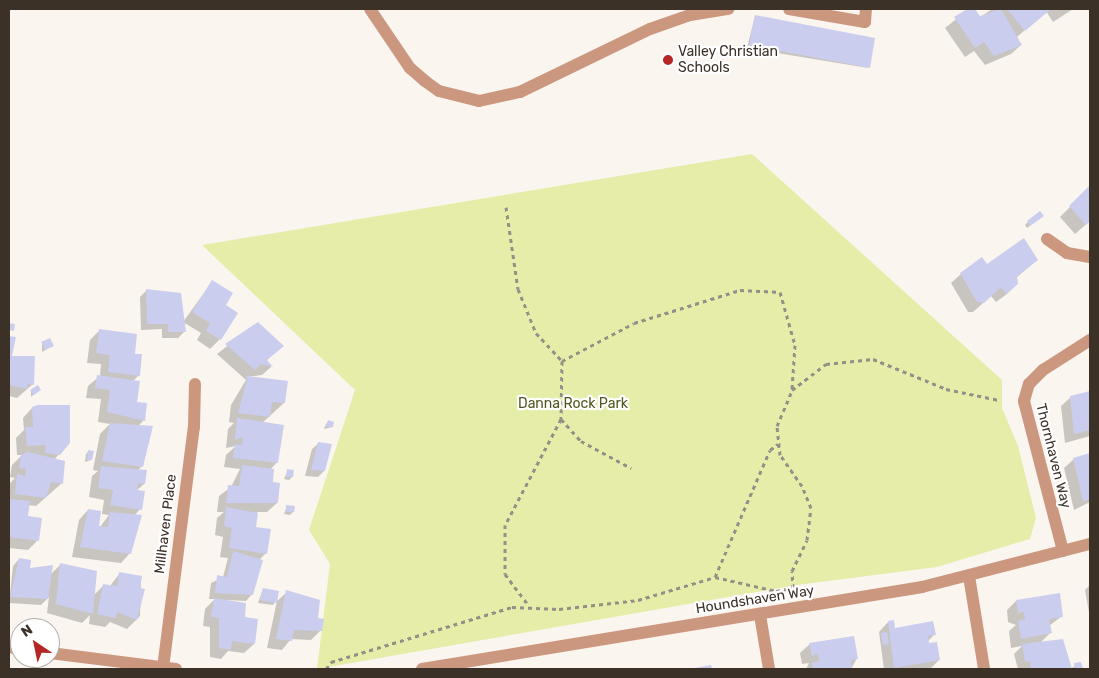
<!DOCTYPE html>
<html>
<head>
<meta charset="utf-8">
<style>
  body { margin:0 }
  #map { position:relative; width:1099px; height:678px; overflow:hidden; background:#fbf5f0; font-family:Rubik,sans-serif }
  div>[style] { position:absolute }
  .green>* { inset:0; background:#e5eda9 }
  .shadow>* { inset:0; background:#0003 }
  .building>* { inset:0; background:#cbcdee }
  .path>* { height:3px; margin-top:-1.5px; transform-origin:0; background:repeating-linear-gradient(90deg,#978f87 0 4px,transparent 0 8px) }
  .minor>* { height:12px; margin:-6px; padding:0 6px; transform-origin:6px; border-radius:6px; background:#cc977f }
  .dots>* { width:14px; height:14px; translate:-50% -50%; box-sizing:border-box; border:2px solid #fff; border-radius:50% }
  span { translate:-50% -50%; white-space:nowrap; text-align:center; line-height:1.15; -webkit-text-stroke:4.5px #fff; paint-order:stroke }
  .poi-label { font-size:14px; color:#3c3127 }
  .left { translate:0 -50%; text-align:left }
  .park-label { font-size:14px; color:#53571e }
  .street-label { font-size:14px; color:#3c3127 }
  .frame { position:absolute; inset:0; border:10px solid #3c3127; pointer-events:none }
  .north { position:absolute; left:10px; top:618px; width:50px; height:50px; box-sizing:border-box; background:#fff; border:1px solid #b1ada9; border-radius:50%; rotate:326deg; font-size:14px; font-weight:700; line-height:20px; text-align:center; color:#3c3127 }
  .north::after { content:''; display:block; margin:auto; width:18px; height:22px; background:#b62625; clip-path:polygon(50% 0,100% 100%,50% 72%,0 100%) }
</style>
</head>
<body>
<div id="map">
  <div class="green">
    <div style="clip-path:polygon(752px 154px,1002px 380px,1002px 408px,1018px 446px,1036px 518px,1030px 539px,937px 567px,797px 585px,317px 669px,330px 564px,309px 530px,355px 390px,202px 245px)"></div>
  </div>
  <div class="shadow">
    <div style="clip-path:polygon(969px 9px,979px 18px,992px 9px,1073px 9px,1053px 22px,1046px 11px,1017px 37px,1021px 45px,1011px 54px,985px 65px,974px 51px,965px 57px,945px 28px)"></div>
    <div style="clip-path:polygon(755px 16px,868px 68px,747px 48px)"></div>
    <div style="clip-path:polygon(1090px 187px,1090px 221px,1075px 234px,1060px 217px)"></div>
    <div style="clip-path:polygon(1040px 218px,1027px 228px,1025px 225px,1028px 222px)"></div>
    <div style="clip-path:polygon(1037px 260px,1016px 278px,1017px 284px,1007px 294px,996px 302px,991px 296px,973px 312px,968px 312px,951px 283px,961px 274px,987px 266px)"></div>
    <div style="clip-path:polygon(212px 282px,224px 305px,220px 339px,210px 349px,197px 340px,201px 333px,183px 322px)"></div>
    <div style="clip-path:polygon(146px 291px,184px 332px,178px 338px,162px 338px,162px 329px,141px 330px,140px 297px)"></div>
    <div style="clip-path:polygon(257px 323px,282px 346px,266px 361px,271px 367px,262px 375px,246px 377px,287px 382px,284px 403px,262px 423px,277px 462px,270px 470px,277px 503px,267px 512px,257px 512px,255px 528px,266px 553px,259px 560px,252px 594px,246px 601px,227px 600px,243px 618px,254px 644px,244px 653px,228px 651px,221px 659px,210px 657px,210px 627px,203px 626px,205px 609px,215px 599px,209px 599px,211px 583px,223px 577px,228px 558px,220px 557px,223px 537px,215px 535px,217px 518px,224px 512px,217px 512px,219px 496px,231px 487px,240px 469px,224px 467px,226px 455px,236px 446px,226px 448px,228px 429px,234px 423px,229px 422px,231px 405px,246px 380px,217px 354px)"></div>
    <div style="clip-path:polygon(100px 330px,133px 355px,139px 375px,133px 381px,135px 403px,144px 420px,137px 427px,142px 466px,137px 471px,144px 484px,136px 491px,140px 509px,134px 516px,130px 553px,121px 563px,72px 557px,79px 520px,88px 510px,100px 527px,109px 515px,102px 514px,104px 500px,89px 497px,92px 476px,98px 471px,93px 470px,100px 434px,110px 424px,98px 422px,101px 399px,86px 398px,88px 386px,100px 376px,101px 364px,87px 363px,90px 340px)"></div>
    <div style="clip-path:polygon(9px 337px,14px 338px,11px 357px,33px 384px,17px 398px,9px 396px)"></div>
    <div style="clip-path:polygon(42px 343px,52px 346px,42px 352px)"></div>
    <div style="clip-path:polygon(31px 391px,37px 392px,31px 397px)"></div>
    <div style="clip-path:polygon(1090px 392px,1090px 436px,1065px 443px,1061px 406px,1071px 397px)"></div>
    <div style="clip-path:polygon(32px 408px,59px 454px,54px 460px,62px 483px,36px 506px,28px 505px,26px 517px,38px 540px,28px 550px,9px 548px,9px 484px,15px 478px,10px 477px,12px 465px,22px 455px,17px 455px,16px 438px,24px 430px,23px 418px)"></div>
    <div style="clip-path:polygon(328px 422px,332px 427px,324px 429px,326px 424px)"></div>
    <div style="clip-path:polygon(319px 443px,324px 471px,318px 477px,305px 476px,312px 449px)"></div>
    <div style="clip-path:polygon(89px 451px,91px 460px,85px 462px,86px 454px)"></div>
    <div style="clip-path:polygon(1090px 455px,1090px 502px,1074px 510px,1064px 468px,1074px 459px)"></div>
    <div style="clip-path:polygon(288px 470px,292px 477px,289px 480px,284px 479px)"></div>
    <div style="clip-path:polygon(287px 506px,293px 512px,290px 515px,284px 514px)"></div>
    <div style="clip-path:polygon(19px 559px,28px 569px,52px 566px,50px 575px,60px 565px,93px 596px,104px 585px,110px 586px,120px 573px,141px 577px,140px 616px,127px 629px,110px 622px,105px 627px,89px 624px,90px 615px,82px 623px,47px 613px,49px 597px,41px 605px,9px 603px,13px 566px)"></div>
    <div style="clip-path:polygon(1090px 585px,1090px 618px,1085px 590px)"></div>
    <div style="clip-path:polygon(263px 589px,275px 602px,273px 605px,258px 603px)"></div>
    <div style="clip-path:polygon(287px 592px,316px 619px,321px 630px,311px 640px,291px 639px,282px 650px,267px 648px,277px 601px)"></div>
    <div style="clip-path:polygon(1016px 601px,1062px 616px,1049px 626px,1050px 633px,1040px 643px,1070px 669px,1080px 663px,1081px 669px,1018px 669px,1014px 654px,1022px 646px,1011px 648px,1009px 631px,1016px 625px,1008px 622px,1007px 610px)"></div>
    <div style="clip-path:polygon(888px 622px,894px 630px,934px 635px,927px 642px,939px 660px,930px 669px,940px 669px,884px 669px,879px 632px)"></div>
    <div style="clip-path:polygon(810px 644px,857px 658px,851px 669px,806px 669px,809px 663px,802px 664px,800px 653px)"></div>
  </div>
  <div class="building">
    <div style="clip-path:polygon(967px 9px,975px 9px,980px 16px,1001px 9px,1022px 45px,994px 56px,984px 42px,975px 48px,954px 17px)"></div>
    <div style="clip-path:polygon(1007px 9px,1051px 9px,1025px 31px)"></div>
    <div style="clip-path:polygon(755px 15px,875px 38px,870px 68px,749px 45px)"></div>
    <div style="clip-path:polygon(1090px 185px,1090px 221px,1086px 225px,1069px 206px)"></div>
    <div style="clip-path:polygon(1040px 211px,1044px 216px,1030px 226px,1027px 221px)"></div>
    <div style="clip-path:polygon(1024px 238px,1038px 260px,1017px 276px,1018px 284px,1006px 294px,1001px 287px,984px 303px,977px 302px,960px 273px,982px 257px,987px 264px)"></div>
    <div style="clip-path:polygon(212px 280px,233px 293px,226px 305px,238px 313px,221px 340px,206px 331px,210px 323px,192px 312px)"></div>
    <div style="clip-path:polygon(146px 289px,181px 293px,186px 332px,168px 332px,168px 324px,147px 324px)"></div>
    <div style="clip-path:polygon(258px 322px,284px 346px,267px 360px,273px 367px,261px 364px,255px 370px,225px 344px)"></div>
    <div style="clip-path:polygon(9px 323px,15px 324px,14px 331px,9px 330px)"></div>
    <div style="clip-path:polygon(99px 329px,137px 334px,135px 354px,142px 354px,140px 376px,108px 372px,110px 355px,96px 353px)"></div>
    <div style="clip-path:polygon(9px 336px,16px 337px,12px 356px,35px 356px,34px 385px,28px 384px,27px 389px,9px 385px)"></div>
    <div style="clip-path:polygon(50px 338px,54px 346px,45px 350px,41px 342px)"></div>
    <div style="clip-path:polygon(97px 375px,140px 381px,137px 402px,147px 403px,145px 421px,107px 412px,110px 390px,95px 388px)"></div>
    <div style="clip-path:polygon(248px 376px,288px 381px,285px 403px,272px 402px,270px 417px,238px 413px)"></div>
    <div style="clip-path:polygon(38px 385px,41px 390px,34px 395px,30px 390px)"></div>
    <div style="clip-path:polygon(1090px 391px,1090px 430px,1074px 434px,1070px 396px)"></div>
    <div style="clip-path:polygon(38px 405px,70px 405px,70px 443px,60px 455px,45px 453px,46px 445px,27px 446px,25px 427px,33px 427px,32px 407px)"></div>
    <div style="clip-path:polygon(237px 418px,284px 425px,278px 463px,233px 458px,235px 444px,242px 445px,243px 437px,235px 440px)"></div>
    <div style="clip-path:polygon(328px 420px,334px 422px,333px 427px,326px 427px)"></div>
    <div style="clip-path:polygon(110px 423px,153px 426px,143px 467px,102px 461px)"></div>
    <div style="clip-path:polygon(318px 442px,332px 444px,325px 471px,311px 470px)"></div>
    <div style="clip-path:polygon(88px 450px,94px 451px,92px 460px,87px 460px)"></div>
    <div style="clip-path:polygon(28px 452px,65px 461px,63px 484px,51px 482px,46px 498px,15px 494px,17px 474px,25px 476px,26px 469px,19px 468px,21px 455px)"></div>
    <div style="clip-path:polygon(1090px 453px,1090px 499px,1083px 501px,1073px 458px)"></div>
    <div style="clip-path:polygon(242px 465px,274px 469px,273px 482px,280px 483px,278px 503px,226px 503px,228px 485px,239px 486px)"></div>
    <div style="clip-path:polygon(101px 466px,147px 470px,145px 484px,138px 483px,137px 490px,145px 491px,142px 510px,110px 505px,113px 490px,98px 488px)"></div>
    <div style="clip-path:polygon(287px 469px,294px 470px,293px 477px,286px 477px)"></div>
    <div style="clip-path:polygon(9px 499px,30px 501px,28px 516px,42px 518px,39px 541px,9px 537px)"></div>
    <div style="clip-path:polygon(286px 505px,295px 506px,294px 512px,286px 512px)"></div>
    <div style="clip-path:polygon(226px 507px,258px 513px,256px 527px,271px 529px,267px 554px,229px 548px,232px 528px,224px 526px)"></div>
    <div style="clip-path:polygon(88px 509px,101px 511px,99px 526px,108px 527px,110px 512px,142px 515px,131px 554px,80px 547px)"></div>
    <div style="clip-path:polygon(233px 551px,263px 560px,253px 595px,215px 593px,217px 575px,227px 577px)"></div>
    <div style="clip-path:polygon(19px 558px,31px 560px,30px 568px,53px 565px,48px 599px,10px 597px)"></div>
    <div style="clip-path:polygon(60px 563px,97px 571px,93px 614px,56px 604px)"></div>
    <div style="clip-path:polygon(119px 572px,142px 576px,140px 588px,145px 589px,137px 620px,117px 612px,116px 618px,97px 614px,103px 584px,117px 586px)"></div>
    <div style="clip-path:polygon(263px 588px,279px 591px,277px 603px,260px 600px)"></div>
    <div style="clip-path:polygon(286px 590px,320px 600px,318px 618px,324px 619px,322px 631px,294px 630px,292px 641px,276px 639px)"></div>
    <div style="clip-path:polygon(1060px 593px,1063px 617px,1049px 619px,1052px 633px,1021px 639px,1018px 621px,1025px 619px,1024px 612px,1018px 613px,1016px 600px)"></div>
    <div style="clip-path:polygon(214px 598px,246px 603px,245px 617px,258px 619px,255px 644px,232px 641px,231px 650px,219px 648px,219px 618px,211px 617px)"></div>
    <div style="clip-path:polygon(894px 620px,895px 628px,933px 621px,936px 635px,928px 636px,929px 643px,937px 642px,940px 660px,894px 668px,888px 621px)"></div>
    <div style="clip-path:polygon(887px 632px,889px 644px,883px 645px,881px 633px)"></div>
    <div style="clip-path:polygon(854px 636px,858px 659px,851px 660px,852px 669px,814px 669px,811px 663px,819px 661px,818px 654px,812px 656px,809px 643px)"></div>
    <div style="clip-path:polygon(1063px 639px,1072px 669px,1031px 669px,1030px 661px,1025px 662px,1022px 644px)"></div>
    <div style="clip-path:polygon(1081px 662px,1083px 669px,1075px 669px,1074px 663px)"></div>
    <div style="clip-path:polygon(711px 665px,712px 669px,695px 669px,695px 668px)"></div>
  </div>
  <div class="path">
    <div style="left:506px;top:207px;width:83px;rotate:81.7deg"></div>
    <div style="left:518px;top:289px;width:48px;rotate:67.8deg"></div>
    <div style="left:536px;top:333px;width:38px;rotate:47deg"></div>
    <div style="left:562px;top:361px;width:58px;rotate:91deg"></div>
    <div style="left:561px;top:419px;width:120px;rotate:117.8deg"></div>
    <div style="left:505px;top:525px;width:49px;rotate:90deg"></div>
    <div style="left:505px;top:574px;width:38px;rotate:53deg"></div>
    <div style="left:562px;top:361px;width:81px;rotate:-27.8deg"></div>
    <div style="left:634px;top:323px;width:111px;rotate:-17.3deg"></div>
    <div style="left:740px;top:290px;width:40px;rotate:2.9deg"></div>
    <div style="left:780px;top:292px;width:55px;rotate:74.2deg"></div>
    <div style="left:795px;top:345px;width:44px;rotate:93.9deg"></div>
    <div style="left:561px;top:419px;width:30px;rotate:48deg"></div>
    <div style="left:581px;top:441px;width:57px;rotate:28.4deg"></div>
    <div style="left:715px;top:577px;width:138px;rotate:-66.6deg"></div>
    <div style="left:770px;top:450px;width:10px;rotate:-37deg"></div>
    <div style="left:326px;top:669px;width:9px;rotate:-54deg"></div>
    <div style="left:331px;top:662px;width:189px;rotate:-16.9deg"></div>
    <div style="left:512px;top:607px;width:47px;rotate:2.4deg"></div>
    <div style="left:559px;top:609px;width:80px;rotate:-6.5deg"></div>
    <div style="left:638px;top:600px;width:80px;rotate:-16.6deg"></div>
    <div style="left:715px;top:577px;width:63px;rotate:12.9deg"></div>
    <div style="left:776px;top:591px;width:17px;rotate:-10deg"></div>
    <div style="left:793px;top:588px;width:17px;rotate:-93deg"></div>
    <div style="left:792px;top:571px;width:34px;rotate:-64deg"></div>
    <div style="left:807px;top:540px;width:32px;rotate:-83deg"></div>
    <div style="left:811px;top:508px;width:24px;rotate:-112deg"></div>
    <div style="left:802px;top:486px;width:38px;rotate:-125deg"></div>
    <div style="left:780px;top:455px;width:29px;rotate:-96deg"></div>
    <div style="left:777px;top:426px;width:39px;rotate:-67deg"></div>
    <div style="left:792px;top:390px;width:43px;rotate:-37.4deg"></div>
    <div style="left:826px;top:364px;width:47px;rotate:-6.1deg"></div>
    <div style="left:873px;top:359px;width:79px;rotate:22.3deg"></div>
    <div style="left:946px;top:389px;width:54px;rotate:11.7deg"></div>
  </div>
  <div class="minor">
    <div style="left:370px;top:9px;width:71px;rotate:55.9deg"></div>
    <div style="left:410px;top:68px;width:20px;rotate:41deg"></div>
    <div style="left:425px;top:81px;width:17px;rotate:36deg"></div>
    <div style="left:439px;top:91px;width:41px;rotate:14deg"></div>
    <div style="left:479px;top:101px;width:42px;rotate:-12.4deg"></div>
    <div style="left:520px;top:92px;width:144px;rotate:-25.9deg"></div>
    <div style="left:650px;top:29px;width:42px;rotate:-19.3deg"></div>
    <div style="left:690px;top:15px;width:39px;rotate:-9deg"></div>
    <div style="left:789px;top:9px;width:77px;rotate:9.7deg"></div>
    <div style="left:865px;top:22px;width:13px;rotate:-86deg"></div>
    <div style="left:1047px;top:239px;width:24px;rotate:35deg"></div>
    <div style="left:1067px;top:253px;width:23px;rotate:10deg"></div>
    <div style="left:1063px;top:551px;width:155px;rotate:-104.6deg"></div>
    <div style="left:1024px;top:401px;width:18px;rotate:-74deg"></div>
    <div style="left:1029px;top:384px;width:20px;rotate:-45deg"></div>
    <div style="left:1043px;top:370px;width:56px;rotate:-32.6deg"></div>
    <div style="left:969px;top:576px;width:94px;rotate:80.8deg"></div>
    <div style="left:760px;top:615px;width:55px;rotate:80.5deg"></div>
    <div style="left:9px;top:647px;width:11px;rotate:10deg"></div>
    <div style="left:50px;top:653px;width:127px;rotate:7.2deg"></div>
    <div style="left:163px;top:668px;width:243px;rotate:-82.7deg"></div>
    <div style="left:194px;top:427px;width:43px;rotate:-88.7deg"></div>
    <div style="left:422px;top:669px;width:507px;rotate:-9.31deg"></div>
    <div style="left:922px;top:587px;width:173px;rotate:-14.4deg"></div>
  </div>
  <div class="dots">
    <div style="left:668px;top:60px;background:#b62625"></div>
  </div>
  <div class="poi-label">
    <span class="left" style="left:678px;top:60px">Valley Christian<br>Schools</span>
  </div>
  <div class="park-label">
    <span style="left:573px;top:404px">Danna Rock Park</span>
  </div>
  <div class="street-label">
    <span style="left:1053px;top:456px;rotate:76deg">Thornhaven Way</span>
    <span style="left:166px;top:524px;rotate:-83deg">Millhaven Place</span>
    <span style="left:755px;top:600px;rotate:-9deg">Houndshaven Way</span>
  </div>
  <div class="frame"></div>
  <div class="north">N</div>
</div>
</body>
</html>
